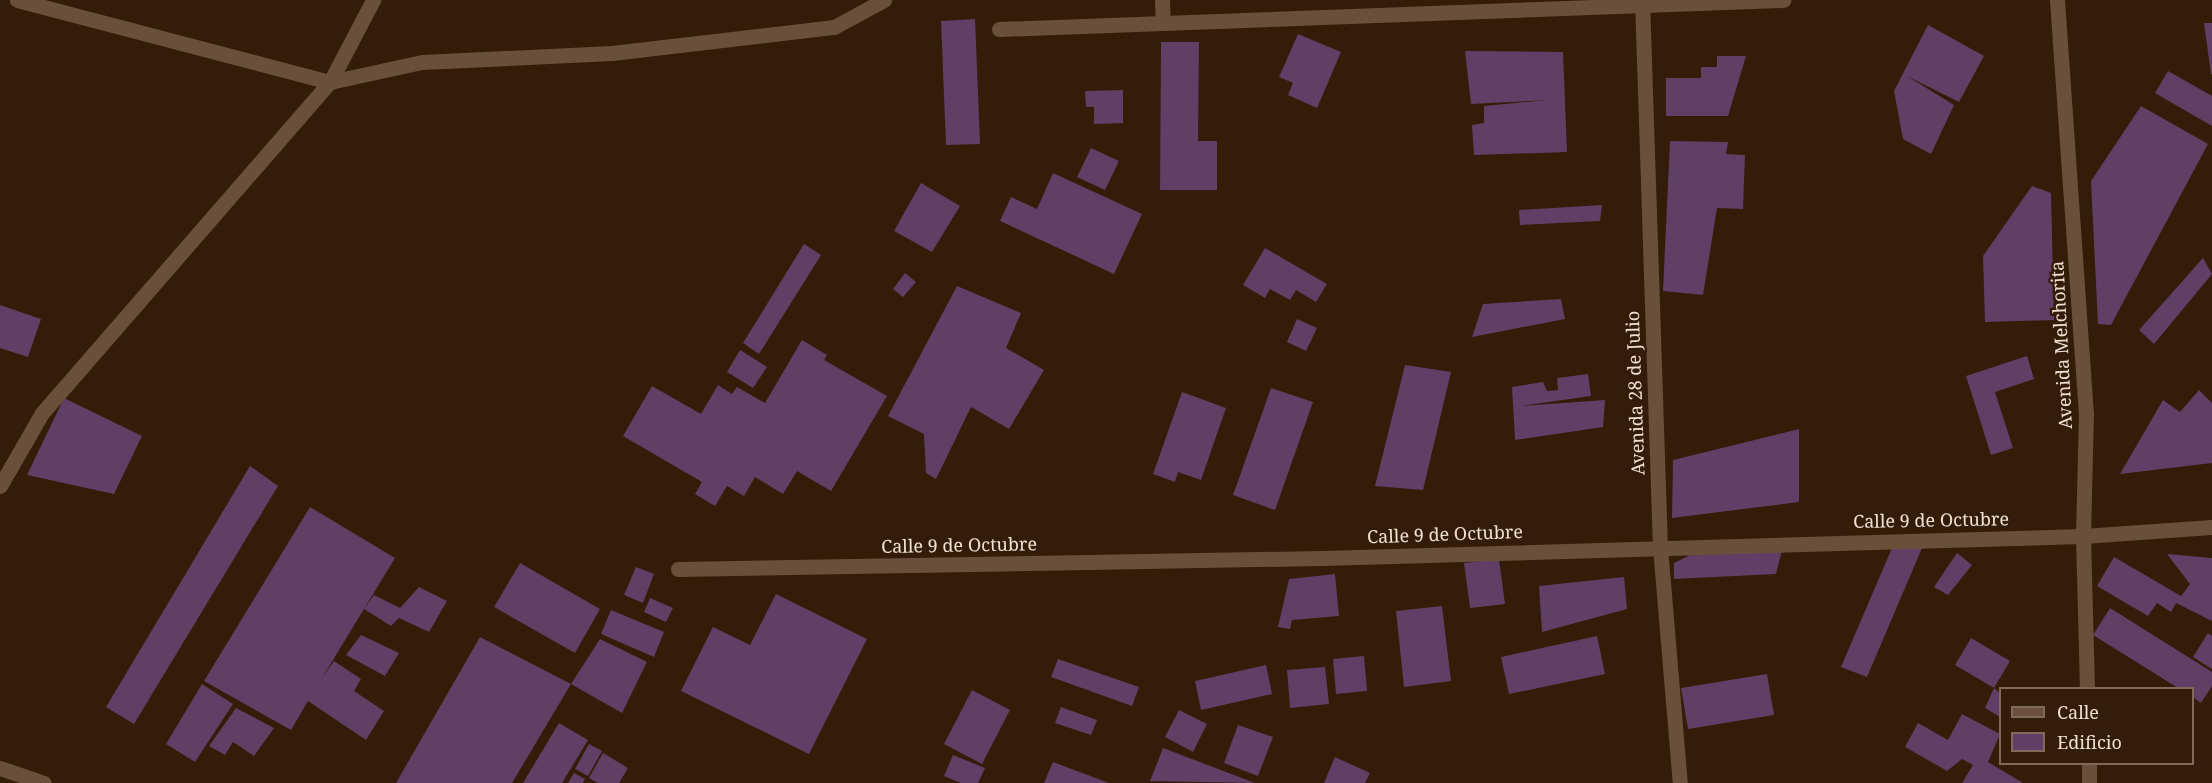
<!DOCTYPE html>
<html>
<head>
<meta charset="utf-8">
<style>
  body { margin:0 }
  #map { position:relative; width:2212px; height:783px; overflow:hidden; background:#331c08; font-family:"Noto Serif",serif }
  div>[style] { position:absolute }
  .building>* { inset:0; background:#613e65 }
  .minor>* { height:15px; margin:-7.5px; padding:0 7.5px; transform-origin:7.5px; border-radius:7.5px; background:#6a503b }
  .secondary>* { height:15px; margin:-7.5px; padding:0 7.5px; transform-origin:7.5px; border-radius:7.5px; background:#6a503b }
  span { translate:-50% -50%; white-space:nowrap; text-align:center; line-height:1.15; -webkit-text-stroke:5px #331c08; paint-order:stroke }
  .street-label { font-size:18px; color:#f0e0d4 }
  .legend { position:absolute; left:1999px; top:687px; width:195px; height:78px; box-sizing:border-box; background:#331c08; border:2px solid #7f6a5a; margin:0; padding:8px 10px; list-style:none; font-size:18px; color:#f0e0d4 }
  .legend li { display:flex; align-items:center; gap:12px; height:30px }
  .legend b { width:30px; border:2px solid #7f6a5a }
</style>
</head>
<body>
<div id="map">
  <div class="building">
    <div style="clip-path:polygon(975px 19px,980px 144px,946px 145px,941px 21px)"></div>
    <div style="clip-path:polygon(2204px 23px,2212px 23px,2212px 74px,2211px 74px)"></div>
    <div style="clip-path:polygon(1928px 25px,1984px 56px,1959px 102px,1907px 76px,1954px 105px,1931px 154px,1903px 139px,1894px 91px)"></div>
    <div style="clip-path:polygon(1298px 34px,1341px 52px,1317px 108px,1288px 95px,1293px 83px,1279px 77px)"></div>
    <div style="clip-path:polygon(1161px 42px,1199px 42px,1198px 141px,1217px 141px,1217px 190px,1160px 190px)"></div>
    <div style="clip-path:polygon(1465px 51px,1563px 52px,1567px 152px,1474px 155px,1472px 125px,1484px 123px,1484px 106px,1548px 100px,1471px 104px)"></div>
    <div style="clip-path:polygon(1717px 56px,1746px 56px,1728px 116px,1666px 116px,1666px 78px,1701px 78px,1701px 67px,1717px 67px)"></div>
    <div style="clip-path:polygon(2168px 71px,2212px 96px,2212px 126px,2155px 93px)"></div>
    <div style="clip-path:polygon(1123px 90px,1123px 123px,1094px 124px,1094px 107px,1086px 107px,1085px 91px)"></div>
    <div style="clip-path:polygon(2141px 106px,2208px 144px,2111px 325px,2098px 324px,2091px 181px)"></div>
    <div style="clip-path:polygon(1670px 141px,1728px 142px,1726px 154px,1745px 155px,1743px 209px,1717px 208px,1703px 295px,1663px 291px)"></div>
    <div style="clip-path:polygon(1091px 148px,1119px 161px,1105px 190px,1077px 177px)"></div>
    <div style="clip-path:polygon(1053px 173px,1142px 214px,1114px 274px,1000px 221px,1011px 197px,1037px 209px)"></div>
    <div style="clip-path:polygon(921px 183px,960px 206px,932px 252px,894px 231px)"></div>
    <div style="clip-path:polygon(2032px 186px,2051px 193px,2054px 320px,1985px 322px,1983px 256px)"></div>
    <div style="clip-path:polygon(1602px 205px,1600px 221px,1520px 225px,1519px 210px)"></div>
    <div style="clip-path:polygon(804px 244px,821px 255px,759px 354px,743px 343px)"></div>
    <div style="clip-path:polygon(1265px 248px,1327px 284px,1316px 302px,1296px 290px,1290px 300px,1270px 289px,1265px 298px,1243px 285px)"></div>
    <div style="clip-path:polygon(2203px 258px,2212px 274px,2154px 344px,2139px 330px)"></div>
    <div style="clip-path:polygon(905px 273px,916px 282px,903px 297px,893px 289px)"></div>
    <div style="clip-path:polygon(957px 286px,1021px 313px,1006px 348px,1044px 370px,1009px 429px,971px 407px,936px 479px,926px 473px,924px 434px,888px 416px)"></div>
    <div style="clip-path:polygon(1561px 299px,1565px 319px,1472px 337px,1483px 304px)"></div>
    <div style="clip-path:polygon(0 305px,41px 319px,28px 357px,0 348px)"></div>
    <div style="clip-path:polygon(1297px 319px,1317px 328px,1306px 351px,1287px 342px)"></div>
    <div style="clip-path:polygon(802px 340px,827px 355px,824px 360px,887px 396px,831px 491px,797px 471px,783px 494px,755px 477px,744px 496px,727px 486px,715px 506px,695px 494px,702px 482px,623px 436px,652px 386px,701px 414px,718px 385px,732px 394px,737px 387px,765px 403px)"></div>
    <div style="clip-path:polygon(740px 350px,767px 367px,753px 388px,727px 372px)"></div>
    <div style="clip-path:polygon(2027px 356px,2034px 379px,1995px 392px,2013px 448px,1991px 455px,1966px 376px)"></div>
    <div style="clip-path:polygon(1405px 365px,1451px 372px,1423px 490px,1375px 486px)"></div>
    <div style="clip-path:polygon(1588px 374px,1591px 396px,1521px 406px,1605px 400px,1603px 427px,1515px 440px,1512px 387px,1543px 382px,1547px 391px,1558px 390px,1557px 378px)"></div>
    <div style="clip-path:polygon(1271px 388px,1313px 402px,1275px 510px,1233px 495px)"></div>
    <div style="clip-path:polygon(2199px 390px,2212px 403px,2212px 463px,2120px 474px,2163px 400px,2180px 412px)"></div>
    <div style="clip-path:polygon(1182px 392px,1226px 408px,1201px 480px,1178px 472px,1175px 482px,1153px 474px)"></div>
    <div style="clip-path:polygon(64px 398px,142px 436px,114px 494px,27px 475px)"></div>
    <div style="clip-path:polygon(1799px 429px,1799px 502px,1672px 518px,1673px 460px)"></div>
    <div style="clip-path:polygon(250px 466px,278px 486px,134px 724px,106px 707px)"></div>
    <div style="clip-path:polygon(310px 507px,395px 558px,322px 678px,334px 661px,361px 679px,354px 691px,384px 711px,366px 740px,308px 701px,291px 730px,204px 681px)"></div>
    <div style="clip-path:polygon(1895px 541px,1925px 541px,1867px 677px,1841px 667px)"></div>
    <div style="clip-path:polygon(1782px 550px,1776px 574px,1674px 579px,1674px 563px,1698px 551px)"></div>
    <div style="clip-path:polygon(1957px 553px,1972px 565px,1948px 595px,1934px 587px)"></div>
    <div style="clip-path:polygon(2167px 554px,2212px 558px,2212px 621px,2176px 603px,2171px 612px,2157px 603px,2148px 616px,2097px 586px,2114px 557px,2181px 596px,2190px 584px)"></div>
    <div style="clip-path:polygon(1499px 559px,1505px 604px,1470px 608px,1464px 563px)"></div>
    <div style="clip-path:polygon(520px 563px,600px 609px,575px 653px,494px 607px)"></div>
    <div style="clip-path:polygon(636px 567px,654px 574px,643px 603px,624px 595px)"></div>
    <div style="clip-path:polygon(1335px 574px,1339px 616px,1292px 620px,1290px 629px,1278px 627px,1289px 579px)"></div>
    <div style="clip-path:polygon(1624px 577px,1627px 609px,1542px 632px,1539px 586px)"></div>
    <div style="clip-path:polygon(419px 587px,447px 601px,429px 632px,399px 618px,391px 626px,364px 609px,374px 595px,400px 608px)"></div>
    <div style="clip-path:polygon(776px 594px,867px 639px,809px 754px,681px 691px,713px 627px,750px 645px)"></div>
    <div style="clip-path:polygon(650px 598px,673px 608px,666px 622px,644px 612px)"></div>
    <div style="clip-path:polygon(1442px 606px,1451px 681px,1404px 687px,1396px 611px)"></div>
    <div style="clip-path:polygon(2110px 608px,2212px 672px,2212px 686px,2201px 703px,2193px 697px,2193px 688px,2178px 688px,2093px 635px)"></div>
    <div style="clip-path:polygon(611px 610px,664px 632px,654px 657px,601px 634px)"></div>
    <div style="clip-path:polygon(2208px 633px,2212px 636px,2212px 669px,2193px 657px)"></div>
    <div style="clip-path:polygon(361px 635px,399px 653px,385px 676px,346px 655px)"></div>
    <div style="clip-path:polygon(1597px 636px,1605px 674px,1509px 694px,1501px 657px)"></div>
    <div style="clip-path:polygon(480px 637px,571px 684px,512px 783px,396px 783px)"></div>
    <div style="clip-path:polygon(1971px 638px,2010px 661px,1994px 688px,1955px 665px)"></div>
    <div style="clip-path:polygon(600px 639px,647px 662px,622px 713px,571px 684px)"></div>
    <div style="clip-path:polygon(1364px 656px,1367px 691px,1336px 694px,1333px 659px)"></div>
    <div style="clip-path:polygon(1058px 659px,1139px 687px,1132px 706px,1051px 677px)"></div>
    <div style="clip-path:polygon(1266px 665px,1272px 694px,1201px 710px,1195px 681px)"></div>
    <div style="clip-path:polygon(1325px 667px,1329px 704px,1290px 708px,1287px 670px)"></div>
    <div style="clip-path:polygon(1767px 674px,1774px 715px,1688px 729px,1681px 688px)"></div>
    <div style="clip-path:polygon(202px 684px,233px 704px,195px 762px,166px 744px)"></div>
    <div style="clip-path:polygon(1994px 688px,2000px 693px,2000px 717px,1985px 708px)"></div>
    <div style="clip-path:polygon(972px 690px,1010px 710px,982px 764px,944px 744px)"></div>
    <div style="clip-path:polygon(1061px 707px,1097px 720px,1091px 735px,1055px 723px)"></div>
    <div style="clip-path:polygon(236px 708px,274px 728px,254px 756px,233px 742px,225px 755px,209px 746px)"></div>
    <div style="clip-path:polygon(1179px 710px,1207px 724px,1193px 752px,1165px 737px)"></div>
    <div style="clip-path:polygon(1962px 714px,2000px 734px,1988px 762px,2023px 783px,1962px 783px,1973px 765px,1962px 759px,1947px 771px,1905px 747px,1918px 723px,1948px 740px)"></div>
    <div style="clip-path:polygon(559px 723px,588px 740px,562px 783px,523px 783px)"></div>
    <div style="clip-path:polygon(1238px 725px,1273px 737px,1258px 776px,1224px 763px)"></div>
    <div style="clip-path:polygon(589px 744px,602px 751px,588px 776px,575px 769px)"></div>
    <div style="clip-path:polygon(1163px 748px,1255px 783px,1150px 781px)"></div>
    <div style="clip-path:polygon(603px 753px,628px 768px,619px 783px,598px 783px,589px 778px)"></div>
    <div style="clip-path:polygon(953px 755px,985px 768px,978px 783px,961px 783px,944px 776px)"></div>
    <div style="clip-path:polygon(1335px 757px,1370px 773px,1365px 783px,1324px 783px)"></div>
    <div style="clip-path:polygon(1053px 762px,1109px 783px,1044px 783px)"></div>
    <div style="clip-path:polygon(574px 773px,585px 779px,583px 783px,568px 783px)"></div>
  </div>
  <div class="minor">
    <div style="left:17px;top:0;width:324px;rotate:14.7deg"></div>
    <div style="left:330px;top:82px;width:94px;rotate:-12.3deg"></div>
    <div style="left:422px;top:62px;width:190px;rotate:-2.7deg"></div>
    <div style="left:612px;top:53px;width:224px;rotate:-6.7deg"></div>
    <div style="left:834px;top:27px;width:57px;rotate:-28.4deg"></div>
    <div style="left:1162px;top:0;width:23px;rotate:88deg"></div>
    <div style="left:999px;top:29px;width:785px;rotate:-2.12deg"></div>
    <div style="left:0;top:486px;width:84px;rotate:-60.1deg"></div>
    <div style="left:42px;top:413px;width:439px;rotate:-49deg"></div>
    <div style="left:330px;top:82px;width:93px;rotate:-62.3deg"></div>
    <div style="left:678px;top:569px;width:645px;rotate:-0.98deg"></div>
    <div style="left:1323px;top:558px;width:760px;rotate:-1.66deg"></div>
    <div style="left:2083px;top:536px;width:129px;rotate:-4deg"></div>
  </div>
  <div class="secondary">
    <div style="left:1642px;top:0;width:547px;rotate:88.12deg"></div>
    <div style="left:1660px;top:547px;width:237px;rotate:85.2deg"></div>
    <div style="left:2057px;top:0;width:414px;rotate:86deg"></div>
    <div style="left:2086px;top:413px;width:123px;rotate:91.4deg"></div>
    <div style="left:2083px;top:536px;width:152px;rotate:88.5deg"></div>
    <div style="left:2089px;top:764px;width:19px;rotate:90deg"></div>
    <div style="left:0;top:768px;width:46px;rotate:18.8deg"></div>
  </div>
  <div class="street-label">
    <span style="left:2061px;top:345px;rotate:-93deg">Avenida Melchorita</span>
    <span style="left:1635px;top:393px;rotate:-92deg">Avenida 28 de Julio</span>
    <span style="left:1931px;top:520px;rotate:-1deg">Calle 9 de Octubre</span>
    <span style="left:1445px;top:534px;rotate:-2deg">Calle 9 de Octubre</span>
    <span style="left:959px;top:545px;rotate:-1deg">Calle 9 de Octubre</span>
  </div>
  <ul class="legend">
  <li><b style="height:8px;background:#6a503b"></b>Calle</li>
  <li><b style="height:16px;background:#613e65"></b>Edificio</li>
  </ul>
</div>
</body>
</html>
